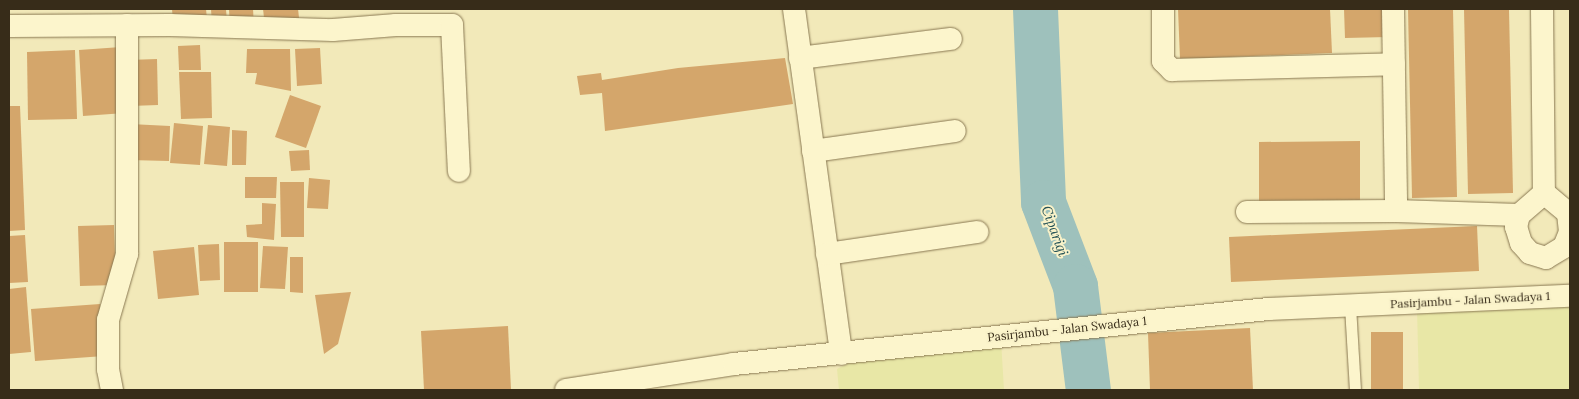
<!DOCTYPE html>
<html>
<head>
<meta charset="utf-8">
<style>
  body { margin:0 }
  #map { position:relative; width:1579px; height:399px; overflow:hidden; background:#f2e9b9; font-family:Lora,serif }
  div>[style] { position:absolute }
  .farmland>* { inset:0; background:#e8e7a6 }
  .river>* { height:45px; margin:-22.5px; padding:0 22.5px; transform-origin:22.5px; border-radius:22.5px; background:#9ec1bc }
  .building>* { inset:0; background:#d4a66b }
  .roads { filter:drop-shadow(0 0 1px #897852) drop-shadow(0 0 1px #897852) }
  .service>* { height:11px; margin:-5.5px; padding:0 5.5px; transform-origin:5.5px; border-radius:5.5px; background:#fcf5cc }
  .minor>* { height:22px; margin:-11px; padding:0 11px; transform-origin:11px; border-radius:11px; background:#fcf5cc }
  span { translate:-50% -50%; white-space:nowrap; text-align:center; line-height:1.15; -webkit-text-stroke:4px #f9f2c9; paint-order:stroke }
  .street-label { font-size:12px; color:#372c19 }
  .water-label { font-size:14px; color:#275458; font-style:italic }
  .frame { position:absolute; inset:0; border:10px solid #372c19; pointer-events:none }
</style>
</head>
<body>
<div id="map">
  <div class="farmland">
    <div style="clip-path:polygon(1570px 305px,1570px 390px,1419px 390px,1417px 308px)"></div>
    <div style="clip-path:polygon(1001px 340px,1004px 390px,839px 390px,837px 369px,851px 362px)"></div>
  </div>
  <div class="river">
    <div style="left:1035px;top:9px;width:193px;rotate:87.6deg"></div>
    <div style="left:1043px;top:202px;width:90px;rotate:69.1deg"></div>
    <div style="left:1075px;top:286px;width:105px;rotate:82.9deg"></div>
  </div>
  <div class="building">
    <div style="clip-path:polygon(172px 9px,206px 9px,207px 19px,173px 21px)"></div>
    <div style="clip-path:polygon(211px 9px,226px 9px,227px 23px,212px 25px)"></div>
    <div style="clip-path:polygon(229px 9px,253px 9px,254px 27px,230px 27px)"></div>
    <div style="clip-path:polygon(263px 9px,298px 9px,300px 26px,265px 26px)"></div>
    <div style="clip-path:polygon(1178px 9px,1330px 9px,1332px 53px,1180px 59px)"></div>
    <div style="clip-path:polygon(1344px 9px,1387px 9px,1388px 37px,1345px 38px)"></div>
    <div style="clip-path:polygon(1408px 9px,1453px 9px,1457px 197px,1412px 198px)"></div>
    <div style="clip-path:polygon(1464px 9px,1509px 9px,1513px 193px,1468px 194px)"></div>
    <div style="clip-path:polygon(200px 45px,201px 70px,179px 70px,178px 46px)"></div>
    <div style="clip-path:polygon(121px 47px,125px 113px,83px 116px,79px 50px)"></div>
    <div style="clip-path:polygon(320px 48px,322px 84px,297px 86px,295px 49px)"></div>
    <div style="clip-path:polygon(247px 49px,290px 49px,291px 91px,255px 84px,257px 73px,246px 73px)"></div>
    <div style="clip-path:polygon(75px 50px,77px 119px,28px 120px,27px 52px)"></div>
    <div style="clip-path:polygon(785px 58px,793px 104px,605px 131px,602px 93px,580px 95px,577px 76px,601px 73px,602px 80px,678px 68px)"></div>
    <div style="clip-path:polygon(157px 59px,158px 105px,130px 106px,128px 60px)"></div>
    <div style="clip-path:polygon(179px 72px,211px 72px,212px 118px,181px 119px)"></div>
    <div style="clip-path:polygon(290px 95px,321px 106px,306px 148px,275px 137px)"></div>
    <div style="clip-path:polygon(9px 106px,20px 106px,25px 230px,9px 231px)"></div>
    <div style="clip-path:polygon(174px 123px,203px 126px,200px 165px,170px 163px)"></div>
    <div style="clip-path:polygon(130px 124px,170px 126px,169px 161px,129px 160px)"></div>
    <div style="clip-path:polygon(208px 125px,230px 127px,227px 166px,204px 164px)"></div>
    <div style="clip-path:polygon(232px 130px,247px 131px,246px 165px,232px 165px)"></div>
    <div style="clip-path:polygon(1360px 141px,1360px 204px,1259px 205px,1259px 142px)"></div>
    <div style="clip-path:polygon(309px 150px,310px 170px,291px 171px,289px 151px)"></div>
    <div style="clip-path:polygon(245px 177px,277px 177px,276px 198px,245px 198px)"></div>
    <div style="clip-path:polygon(309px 178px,330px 180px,328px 209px,307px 208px)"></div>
    <div style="clip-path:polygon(280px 182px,304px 182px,304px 237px,281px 237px)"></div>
    <div style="clip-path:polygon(262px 203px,276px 204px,274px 240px,247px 237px,246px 225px,262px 224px)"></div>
    <div style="clip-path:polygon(114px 225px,116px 285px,80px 286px,78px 226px)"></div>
    <div style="clip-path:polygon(1477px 226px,1479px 271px,1231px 282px,1229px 237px)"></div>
    <div style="clip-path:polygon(25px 235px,28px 282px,9px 283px,9px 236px)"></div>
    <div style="clip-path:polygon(224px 242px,258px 242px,258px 292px,224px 292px)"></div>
    <div style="clip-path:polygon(219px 244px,220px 280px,200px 281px,198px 245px)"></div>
    <div style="clip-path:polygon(263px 246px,288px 247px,285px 289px,260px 288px)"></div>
    <div style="clip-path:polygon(194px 247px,199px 295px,158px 299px,153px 251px)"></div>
    <div style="clip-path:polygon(290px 257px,303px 257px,303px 293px,290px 292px)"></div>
    <div style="clip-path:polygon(26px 287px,31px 352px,9px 354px,9px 289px)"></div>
    <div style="clip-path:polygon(351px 292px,338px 344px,324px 354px,315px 295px)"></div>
    <div style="clip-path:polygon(100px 304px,104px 356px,35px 361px,31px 309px)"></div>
    <div style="clip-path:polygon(508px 326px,511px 390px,424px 390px,421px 331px)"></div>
    <div style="clip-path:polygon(1250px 328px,1253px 390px,1150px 390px,1148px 333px)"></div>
    <div style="clip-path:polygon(1371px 332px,1403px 332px,1403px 390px,1371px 390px)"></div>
  </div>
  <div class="roads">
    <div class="service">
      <div style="left:1350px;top:306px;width:84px;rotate:86.6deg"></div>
    </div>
    <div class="minor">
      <div style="left:794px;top:9px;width:348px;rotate:82.2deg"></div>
      <div style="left:1163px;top:9px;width:52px;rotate:90deg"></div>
      <div style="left:1163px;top:61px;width:13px;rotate:45deg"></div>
      <div style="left:1172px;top:70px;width:222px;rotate:-1.5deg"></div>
      <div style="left:1393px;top:9px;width:202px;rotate:89.1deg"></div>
      <div style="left:1542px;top:9px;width:184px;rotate:89.4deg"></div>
      <div style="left:9px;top:26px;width:161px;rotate:-0.4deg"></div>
      <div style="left:170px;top:25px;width:163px;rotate:1.8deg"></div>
      <div style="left:333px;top:30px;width:63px;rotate:-4.5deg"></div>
      <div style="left:396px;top:25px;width:56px"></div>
      <div style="left:452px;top:25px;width:146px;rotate:87.3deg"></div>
      <div style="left:800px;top:58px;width:152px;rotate:-7.2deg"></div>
      <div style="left:813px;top:151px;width:143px;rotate:-8deg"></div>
      <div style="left:1544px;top:193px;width:31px;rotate:40deg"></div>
      <div style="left:1568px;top:213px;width:19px;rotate:84deg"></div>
      <div style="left:1570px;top:232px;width:16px;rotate:112deg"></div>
      <div style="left:1564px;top:247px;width:21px;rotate:149deg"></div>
      <div style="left:1546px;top:258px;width:17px;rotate:-163deg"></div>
      <div style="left:1530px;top:253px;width:13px;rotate:-132deg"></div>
      <div style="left:1521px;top:243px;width:17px;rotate:-107deg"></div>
      <div style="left:1516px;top:227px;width:12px;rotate:-76deg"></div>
      <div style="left:1519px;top:215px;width:33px;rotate:-41deg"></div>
      <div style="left:1247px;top:212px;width:149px;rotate:-0.4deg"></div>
      <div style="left:1396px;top:211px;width:123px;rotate:1.9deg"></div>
      <div style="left:827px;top:254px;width:152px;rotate:-8.3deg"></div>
      <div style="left:112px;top:390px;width:21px;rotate:-101deg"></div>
      <div style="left:108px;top:369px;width:49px;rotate:-90deg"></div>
      <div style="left:108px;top:320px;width:69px;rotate:-73.9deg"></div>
      <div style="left:127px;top:254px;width:229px;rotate:-90deg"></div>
      <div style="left:566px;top:390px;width:170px;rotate:-8.8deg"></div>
      <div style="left:734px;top:364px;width:537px;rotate:-5.88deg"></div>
      <div style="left:1268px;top:309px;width:302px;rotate:-2.5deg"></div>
    </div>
  </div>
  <div class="street-label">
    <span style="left:1470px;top:300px;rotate:-3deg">Pasirjambu - Jalan Swadaya 1</span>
    <span style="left:1067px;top:329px;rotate:-6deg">Pasirjambu - Jalan Swadaya 1</span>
  </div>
  <div class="water-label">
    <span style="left:1055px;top:231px;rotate:70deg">Ciparigi</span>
  </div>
  <div class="frame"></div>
</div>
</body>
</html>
